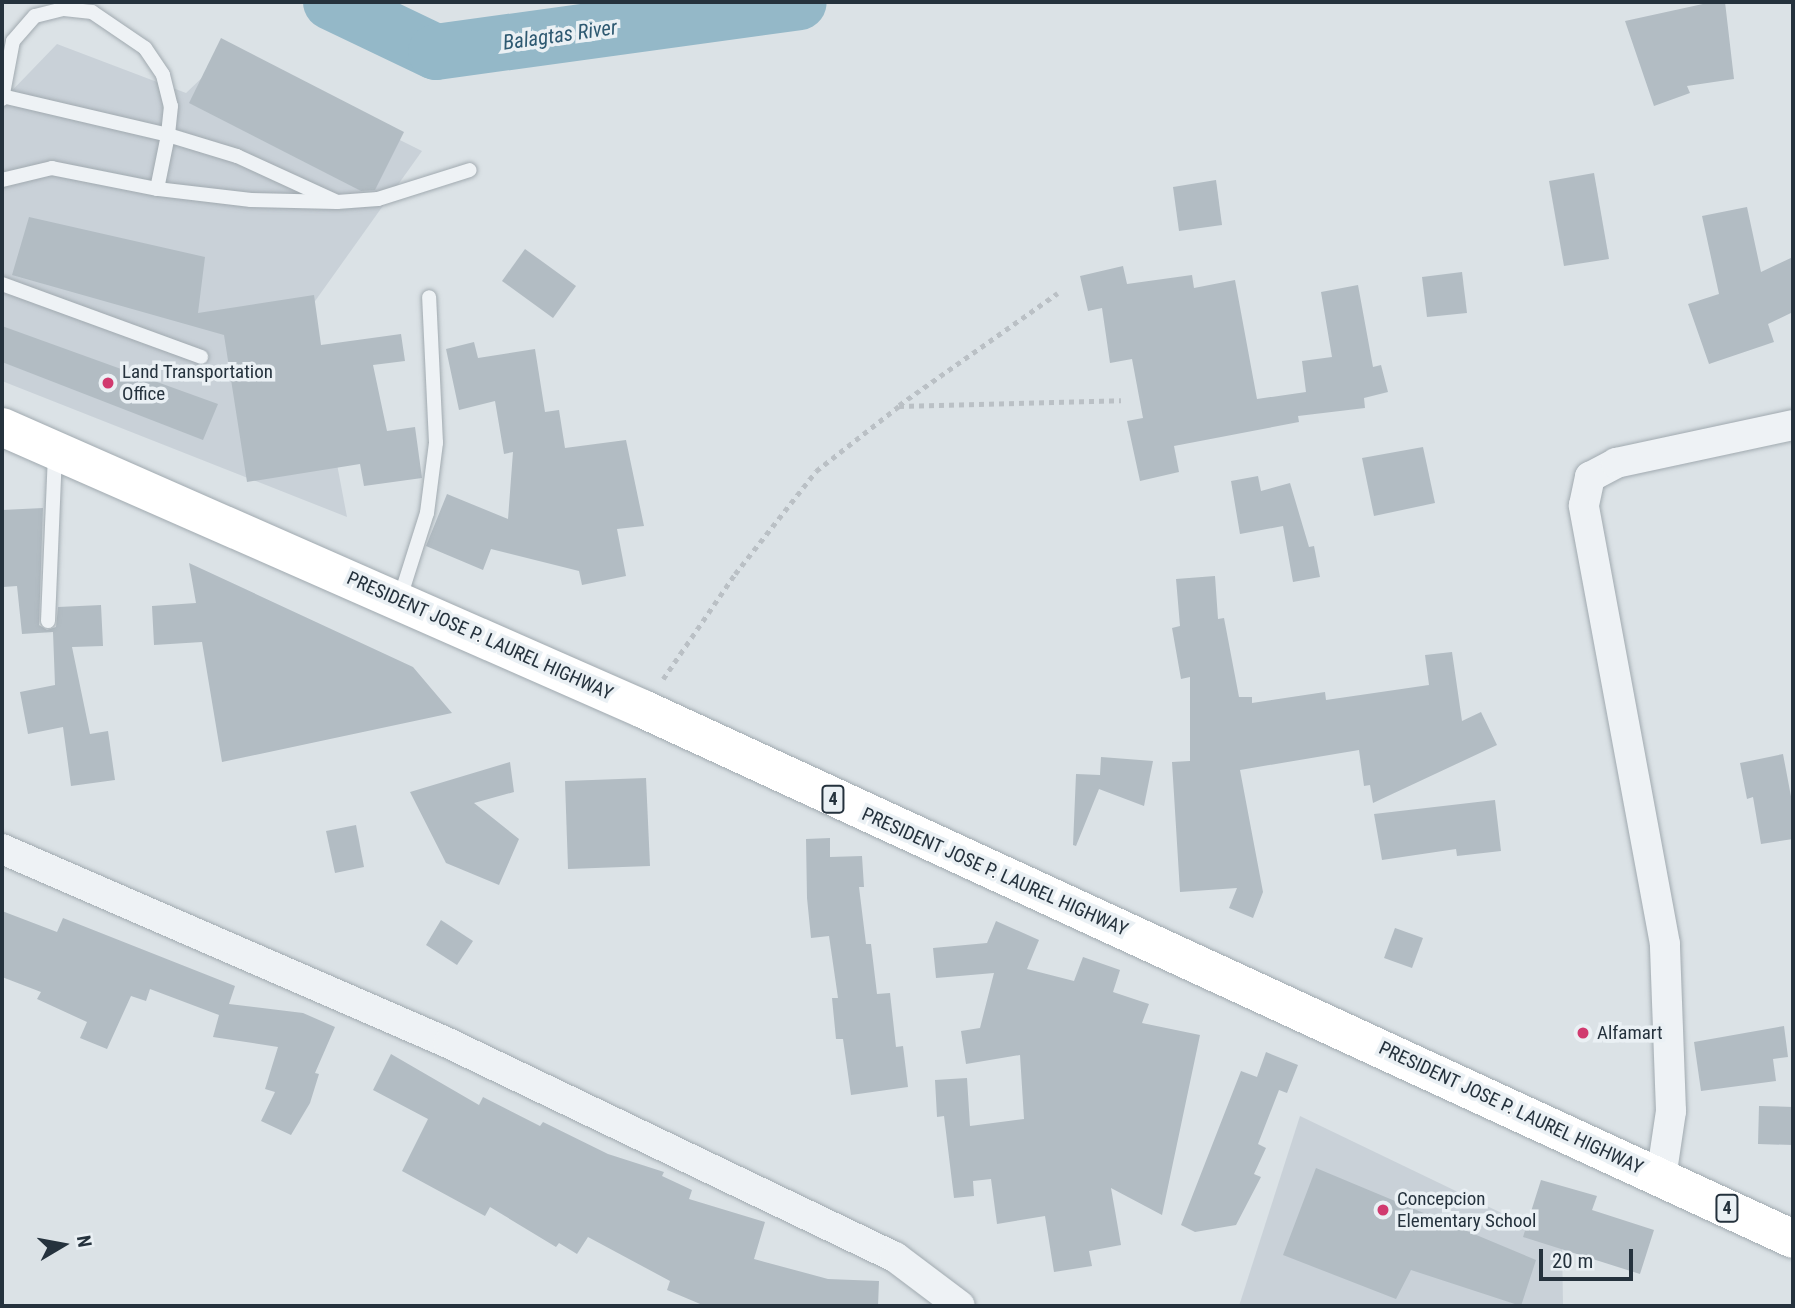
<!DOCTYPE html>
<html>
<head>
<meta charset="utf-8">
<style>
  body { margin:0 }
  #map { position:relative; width:1795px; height:1308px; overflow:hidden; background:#dbe2e6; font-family:"Roboto Condensed",sans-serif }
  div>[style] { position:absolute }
  .built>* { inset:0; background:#c9d1d8 }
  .river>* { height:56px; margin:-28px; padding:0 28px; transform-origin:28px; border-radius:28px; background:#94b8c8 }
  .building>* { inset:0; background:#b2bcc3 }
  .path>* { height:4.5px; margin-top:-2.25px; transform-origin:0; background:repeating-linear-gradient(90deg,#bac0c5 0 5px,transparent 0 10px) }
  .roads { filter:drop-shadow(0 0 2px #a1aab0) drop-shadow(0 0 2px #a1aab0) }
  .lane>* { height:14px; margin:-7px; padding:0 7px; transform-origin:7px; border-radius:7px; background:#eef2f5 }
  .street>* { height:30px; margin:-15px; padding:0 15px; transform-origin:15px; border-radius:15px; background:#eef2f5 }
  .highway>* { height:38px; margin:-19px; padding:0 19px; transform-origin:19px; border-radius:19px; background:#fff }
  .dots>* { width:19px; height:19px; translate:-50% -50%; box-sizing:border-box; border:4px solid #eaf0f4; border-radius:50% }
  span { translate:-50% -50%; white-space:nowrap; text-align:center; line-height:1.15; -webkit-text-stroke:7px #eaf0f4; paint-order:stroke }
  .shield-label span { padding:2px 5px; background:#eaf0f4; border:2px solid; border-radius:5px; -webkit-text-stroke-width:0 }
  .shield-label { font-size:18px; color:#25323d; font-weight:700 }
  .poi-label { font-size:19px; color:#25323d }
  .left { translate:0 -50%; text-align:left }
  .street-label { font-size:19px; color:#25323d }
  .water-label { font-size:21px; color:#2e5971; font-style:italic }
  .frame { position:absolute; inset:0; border:4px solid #25323d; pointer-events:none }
  .north { position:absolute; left:28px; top:1210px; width:70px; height:70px; -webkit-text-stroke:5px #eaf0f4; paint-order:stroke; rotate:80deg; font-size:19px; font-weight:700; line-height:28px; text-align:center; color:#25323d }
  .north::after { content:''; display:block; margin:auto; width:24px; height:32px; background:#25323d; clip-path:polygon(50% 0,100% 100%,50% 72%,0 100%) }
  .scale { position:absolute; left:1539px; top:1249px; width:94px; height:32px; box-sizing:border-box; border:4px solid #25323d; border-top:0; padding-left:9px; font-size:21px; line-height:24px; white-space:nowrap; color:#25323d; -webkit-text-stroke:5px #eaf0f4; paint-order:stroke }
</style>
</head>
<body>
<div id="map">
  <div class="built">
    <div style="clip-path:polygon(57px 44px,186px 93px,227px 54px,422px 151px,308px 311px,347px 517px,2px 381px,2px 101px)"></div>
    <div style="clip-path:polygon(1300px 1116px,1562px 1242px,1563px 1306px,1239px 1306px)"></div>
  </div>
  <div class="river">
    <div style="left:331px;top:2px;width:116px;rotate:25.5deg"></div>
    <div style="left:436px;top:52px;width:366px;rotate:-7.8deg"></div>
  </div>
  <div class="building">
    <div style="clip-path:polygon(1712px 2px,1725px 2px,1734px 79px,1687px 86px,1690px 93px,1654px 106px,1625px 21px)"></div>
    <div style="clip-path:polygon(221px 38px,404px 132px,375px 190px,361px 191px,189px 103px)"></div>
    <div style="clip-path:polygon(1594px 173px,1609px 259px,1564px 266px,1549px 181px)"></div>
    <div style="clip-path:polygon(1216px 180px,1222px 225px,1179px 231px,1173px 187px)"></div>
    <div style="clip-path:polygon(1747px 207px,1761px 272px,1793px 257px,1793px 312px,1768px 324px,1774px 342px,1709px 364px,1688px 304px,1719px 294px,1702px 216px)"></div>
    <div style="clip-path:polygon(29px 217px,205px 257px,198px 313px,314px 295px,321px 345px,401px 334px,405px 361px,373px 365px,387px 431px,415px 427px,422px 478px,364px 486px,360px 464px,247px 482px,224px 335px,12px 275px)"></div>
    <div style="clip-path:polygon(525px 249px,576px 286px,553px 318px,502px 281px)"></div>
    <div style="clip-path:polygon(1123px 266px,1127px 284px,1192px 275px,1194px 288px,1235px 280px,1257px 399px,1306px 392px,1302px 361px,1332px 357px,1321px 292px,1358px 285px,1373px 367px,1381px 365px,1388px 392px,1364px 398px,1365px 408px,1298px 416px,1299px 422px,1174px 446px,1179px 472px,1140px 481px,1127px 421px,1143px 418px,1132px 359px,1110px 363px,1102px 308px,1088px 311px,1080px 276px)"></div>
    <div style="clip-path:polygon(1462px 272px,1467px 313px,1427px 317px,1422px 277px)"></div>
    <div style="clip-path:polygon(2px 326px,218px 404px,203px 440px,2px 362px)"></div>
    <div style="clip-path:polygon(474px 342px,478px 358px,535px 349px,545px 412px,559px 410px,565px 448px,626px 440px,644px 526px,617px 529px,626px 576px,582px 585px,579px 571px,491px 549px,483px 570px,426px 546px,447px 494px,508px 519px,513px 452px,504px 454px,495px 401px,459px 410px,446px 349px)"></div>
    <div style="clip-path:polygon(1423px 447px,1435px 503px,1374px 516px,1362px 458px)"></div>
    <div style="clip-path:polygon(1258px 476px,1261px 491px,1290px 483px,1309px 547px,1314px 546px,1320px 577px,1293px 582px,1283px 526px,1240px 534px,1231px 481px)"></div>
    <div style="clip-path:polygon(43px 508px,39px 625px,47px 630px,56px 627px,58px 607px,101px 605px,103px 646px,72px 647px,90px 734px,108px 731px,115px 780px,71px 786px,63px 727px,28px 734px,20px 692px,55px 685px,53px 632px,22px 634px,17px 586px,3px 587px,2px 510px)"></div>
    <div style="clip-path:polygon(189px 563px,413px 667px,452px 713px,222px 762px,202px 642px,154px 645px,152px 606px,196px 603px)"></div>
    <div style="clip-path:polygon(1215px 576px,1218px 619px,1224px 618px,1239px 697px,1252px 697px,1252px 703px,1325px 692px,1326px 700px,1429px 685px,1425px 655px,1452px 652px,1462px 721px,1481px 712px,1497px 745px,1373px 803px,1370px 785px,1364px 786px,1359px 750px,1240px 770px,1263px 892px,1253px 918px,1229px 908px,1237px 888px,1180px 892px,1172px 762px,1190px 761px,1190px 677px,1181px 679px,1172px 628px,1180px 626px,1176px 579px)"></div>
    <div style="clip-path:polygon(1783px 754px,1793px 807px,1793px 839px,1761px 844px,1753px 797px,1747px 799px,1740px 763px)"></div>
    <div style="clip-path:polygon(1101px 757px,1153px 761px,1144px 806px,1099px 789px,1076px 846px,1073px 845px,1076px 774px,1100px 775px)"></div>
    <div style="clip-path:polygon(510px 762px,514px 792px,474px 803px,519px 839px,499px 885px,446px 863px,410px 792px)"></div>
    <div style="clip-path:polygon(646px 778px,650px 866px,568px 869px,565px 781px)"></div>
    <div style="clip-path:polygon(1495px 800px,1501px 851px,1457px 856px,1456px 849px,1382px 860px,1374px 814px)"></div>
    <div style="clip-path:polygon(356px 825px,364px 867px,335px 873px,326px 831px)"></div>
    <div style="clip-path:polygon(830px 838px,830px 857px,862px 856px,864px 887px,859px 887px,866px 944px,871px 944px,877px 994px,890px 993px,896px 1047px,903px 1046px,908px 1087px,851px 1095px,843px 1039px,836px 1039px,832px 998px,838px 998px,829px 936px,811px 938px,807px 898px,806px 839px)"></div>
    <div style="clip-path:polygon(2px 911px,57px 932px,63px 918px,235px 986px,229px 1004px,303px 1013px,335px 1027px,315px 1073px,319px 1074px,310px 1103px,291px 1135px,261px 1121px,275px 1092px,265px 1089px,278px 1047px,213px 1037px,219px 1015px,150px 989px,146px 1001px,131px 996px,107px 1049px,80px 1038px,87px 1022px,37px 999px,41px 992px,2px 977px)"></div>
    <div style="clip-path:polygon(441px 920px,473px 941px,457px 965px,426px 945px)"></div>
    <div style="clip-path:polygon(996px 921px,1039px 940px,1027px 969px,1074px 981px,1083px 957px,1120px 970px,1113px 992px,1149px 1004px,1142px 1023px,1200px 1035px,1162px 1215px,1111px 1188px,1121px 1245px,1089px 1251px,1092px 1266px,1054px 1272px,1045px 1216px,997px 1224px,991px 1179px,973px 1181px,974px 1196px,954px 1198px,944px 1116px,937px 1117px,935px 1080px,967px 1078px,970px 1126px,1024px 1119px,1020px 1055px,966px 1064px,961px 1031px,980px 1028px,994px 973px,936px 978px,933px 948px,987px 943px)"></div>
    <div style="clip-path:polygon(1395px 928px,1423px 938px,1412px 968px,1384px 958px)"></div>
    <div style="clip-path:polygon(1784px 1026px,1788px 1057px,1773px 1059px,1776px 1081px,1701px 1091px,1694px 1042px)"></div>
    <div style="clip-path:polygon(1266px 1052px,1298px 1065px,1287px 1093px,1279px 1090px,1258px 1144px,1266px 1148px,1254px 1174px,1261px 1177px,1236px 1225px,1195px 1232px,1181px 1225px,1241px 1071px,1257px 1077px)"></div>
    <div style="clip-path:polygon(391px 1054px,479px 1105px,483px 1097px,540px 1126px,543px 1122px,608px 1154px,664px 1172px,662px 1176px,692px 1190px,689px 1199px,765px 1222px,754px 1259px,828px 1279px,879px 1281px,878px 1306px,705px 1306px,667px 1290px,670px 1281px,588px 1237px,577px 1254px,559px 1243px,556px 1247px,490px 1207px,485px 1216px,402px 1171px,428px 1119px,373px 1090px)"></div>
    <div style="clip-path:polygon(1759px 1106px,1793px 1107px,1793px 1145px,1758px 1144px)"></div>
    <div style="clip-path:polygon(1316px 1168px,1536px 1260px,1521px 1306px,1411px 1270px,1396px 1299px,1283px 1255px)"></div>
    <div style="clip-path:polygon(1541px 1180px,1597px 1196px,1592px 1210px,1654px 1230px,1640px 1274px,1523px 1237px)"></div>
  </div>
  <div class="path">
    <div style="left:899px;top:405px;width:194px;rotate:-35.2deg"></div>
    <div style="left:663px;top:679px;width:127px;rotate:-55.6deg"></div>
    <div style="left:735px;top:574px;width:131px;rotate:-51.8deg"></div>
    <div style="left:816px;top:471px;width:105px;rotate:-38.1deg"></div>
    <div style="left:899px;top:406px;width:222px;rotate:-1.5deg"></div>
  </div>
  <div class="roads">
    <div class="lane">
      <div style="left:2px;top:96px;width:171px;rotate:13.2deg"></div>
      <div style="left:168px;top:135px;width:55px;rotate:101.5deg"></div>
      <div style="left:2px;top:99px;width:59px;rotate:-79.3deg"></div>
      <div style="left:13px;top:41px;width:33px;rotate:-49deg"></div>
      <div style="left:35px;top:16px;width:30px;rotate:-14deg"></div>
      <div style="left:64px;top:9px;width:28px;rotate:6deg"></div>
      <div style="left:92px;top:12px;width:64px;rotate:34.2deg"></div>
      <div style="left:145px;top:48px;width:32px;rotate:56deg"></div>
      <div style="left:163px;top:75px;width:32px;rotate:76deg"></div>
      <div style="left:171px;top:106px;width:29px;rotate:96deg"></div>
      <div style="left:168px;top:135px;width:72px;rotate:16.9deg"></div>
      <div style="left:237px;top:156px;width:110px;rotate:24.7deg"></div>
      <div style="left:337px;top:202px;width:86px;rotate:-178.7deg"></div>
      <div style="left:251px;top:200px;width:95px;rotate:-173.3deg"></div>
      <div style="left:157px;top:189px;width:107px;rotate:-168.7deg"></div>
      <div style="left:52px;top:168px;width:51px;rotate:166.5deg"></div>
      <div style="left:337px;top:202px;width:41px;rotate:-4.2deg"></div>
      <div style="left:378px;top:199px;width:96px;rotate:-17.5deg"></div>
      <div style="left:2px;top:284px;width:212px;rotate:20.1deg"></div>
      <div style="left:400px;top:598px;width:89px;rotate:-72.4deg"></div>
      <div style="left:427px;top:513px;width:71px;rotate:-82.7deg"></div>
      <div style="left:436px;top:443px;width:146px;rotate:-92.7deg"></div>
      <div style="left:48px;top:621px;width:166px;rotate:-87.6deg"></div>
    </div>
    <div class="street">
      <div style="left:2px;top:849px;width:486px;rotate:23.5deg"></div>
      <div style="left:448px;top:1043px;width:496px;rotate:25.6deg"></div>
      <div style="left:895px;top:1257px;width:81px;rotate:37deg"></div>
      <div style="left:1661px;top:1178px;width:68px;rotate:-81.5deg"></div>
      <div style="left:1671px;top:1111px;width:167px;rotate:-92.1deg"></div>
      <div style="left:1665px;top:944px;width:446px;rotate:-100.5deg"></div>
      <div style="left:1584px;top:505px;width:29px;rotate:-78deg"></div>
      <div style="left:1590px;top:477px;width:30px;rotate:-28deg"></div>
      <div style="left:1616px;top:463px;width:181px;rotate:-12.1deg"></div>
    </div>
    <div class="highway">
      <div style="left:2px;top:427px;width:700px;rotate:23.75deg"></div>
      <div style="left:643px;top:709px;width:1266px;rotate:24.74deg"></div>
    </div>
  </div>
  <div class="dots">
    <div style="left:108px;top:383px;background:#d13a6f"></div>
    <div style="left:1583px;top:1033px;background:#d13a6f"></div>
    <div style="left:1383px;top:1210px;background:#d13a6f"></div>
  </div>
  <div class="shield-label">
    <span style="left:833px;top:799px">4</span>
    <span style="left:1727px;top:1208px">4</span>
  </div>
  <div class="poi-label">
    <span class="left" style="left:122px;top:383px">Land Transportation<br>Office</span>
    <span class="left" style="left:1597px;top:1033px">Alfamart</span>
    <span class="left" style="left:1397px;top:1210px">Concepcion<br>Elementary School</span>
  </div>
  <div class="street-label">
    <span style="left:480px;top:636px;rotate:24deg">PRESIDENT JOSE P. LAUREL HIGHWAY</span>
    <span style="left:995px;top:872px;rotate:24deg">PRESIDENT JOSE P. LAUREL HIGHWAY</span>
    <span style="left:1511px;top:1108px;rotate:25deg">PRESIDENT JOSE P. LAUREL HIGHWAY</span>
  </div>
  <div class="water-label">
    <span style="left:560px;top:35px;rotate:-8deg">Balagtas River</span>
  </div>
  <div class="frame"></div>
  <div class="north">N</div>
  <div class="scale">20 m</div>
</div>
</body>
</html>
